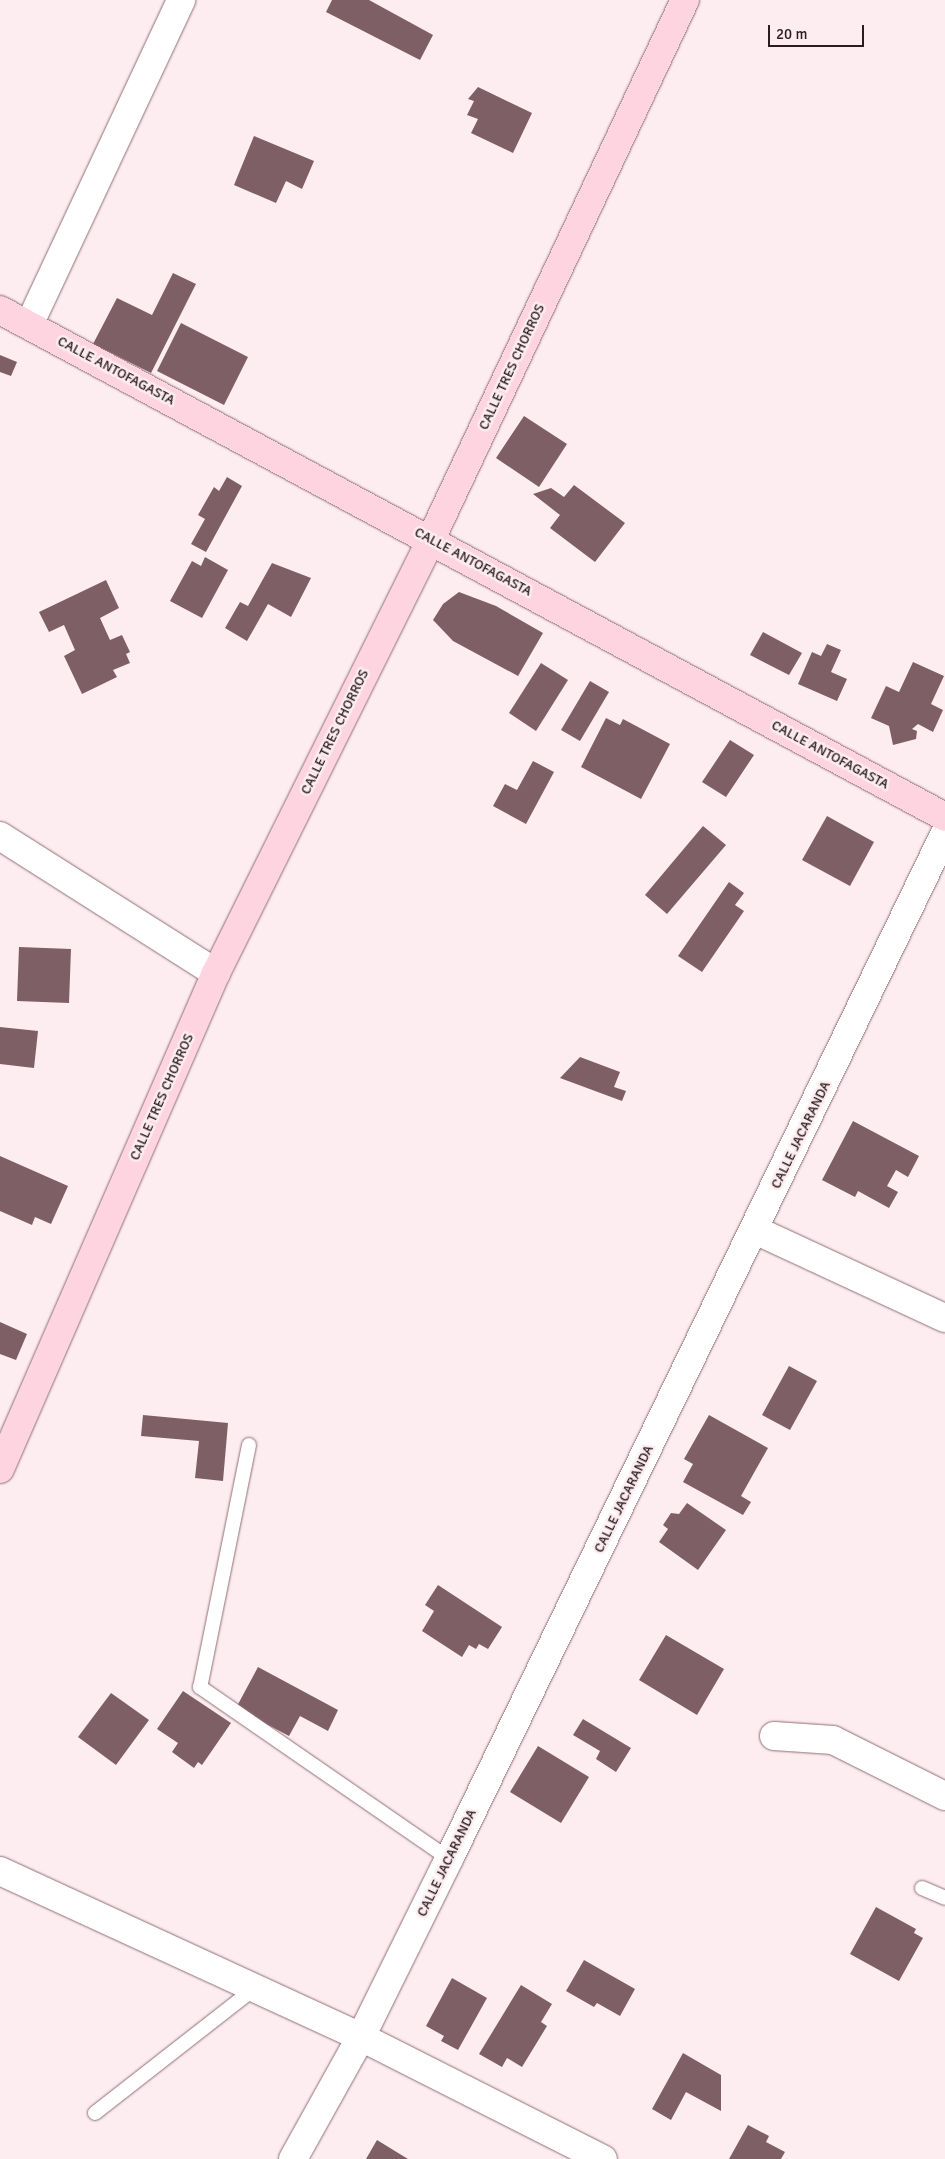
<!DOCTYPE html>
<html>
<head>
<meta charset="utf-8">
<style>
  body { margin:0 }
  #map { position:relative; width:945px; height:2159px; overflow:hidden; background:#fdedf0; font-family:Signika,sans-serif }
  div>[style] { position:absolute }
  .building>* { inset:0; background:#7f5f66 }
  .roads { filter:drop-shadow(0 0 1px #8f6f76) drop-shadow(0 0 1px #8f6f76) }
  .lane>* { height:14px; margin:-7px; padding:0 7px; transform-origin:7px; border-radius:7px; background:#fff }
  .street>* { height:28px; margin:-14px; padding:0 14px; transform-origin:14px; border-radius:14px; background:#fff }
  .secondary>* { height:28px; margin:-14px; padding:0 14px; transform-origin:14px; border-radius:14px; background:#fed4e0 }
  span { translate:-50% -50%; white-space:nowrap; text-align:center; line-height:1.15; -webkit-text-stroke:5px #fdedf0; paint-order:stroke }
  .street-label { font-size:14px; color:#2a1d20 }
  .scale { position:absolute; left:768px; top:25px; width:96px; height:22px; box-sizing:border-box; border:2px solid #2a1d20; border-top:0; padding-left:6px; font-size:15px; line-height:18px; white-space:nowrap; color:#2a1d20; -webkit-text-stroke:4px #fdedf0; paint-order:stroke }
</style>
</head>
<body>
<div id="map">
  <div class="building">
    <div style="clip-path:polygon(332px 0,369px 0,433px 35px,420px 60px,326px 12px)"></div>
    <div style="clip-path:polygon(478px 87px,532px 113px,513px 153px,471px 133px,478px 119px,467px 115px,474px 101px,468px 99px)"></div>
    <div style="clip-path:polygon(254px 136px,314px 161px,302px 189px,286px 181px,276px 203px,234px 185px)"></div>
    <div style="clip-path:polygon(173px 273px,196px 284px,151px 373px,93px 344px,117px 298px,152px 315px)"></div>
    <div style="clip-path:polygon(181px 323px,248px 357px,224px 405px,157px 371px)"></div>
    <div style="clip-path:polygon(0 355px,17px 362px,11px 376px,0 372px)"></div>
    <div style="clip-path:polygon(524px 416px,567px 444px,539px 487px,496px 458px)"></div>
    <div style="clip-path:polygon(227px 477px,242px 486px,206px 552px,191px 544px,205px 519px,198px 515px,214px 487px,219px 491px)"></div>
    <div style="clip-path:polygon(574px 485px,625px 523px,595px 562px,550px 528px,560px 515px,533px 494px,551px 488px,564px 497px)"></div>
    <div style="clip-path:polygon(205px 557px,228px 570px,202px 618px,170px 601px,192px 561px,201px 566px)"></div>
    <div style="clip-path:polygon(272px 563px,311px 578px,291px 617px,268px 604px,247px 641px,225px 628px,240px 602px,248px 606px)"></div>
    <div style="clip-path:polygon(106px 580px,119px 608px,100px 618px,110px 640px,122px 635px,130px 652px,126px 654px,130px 663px,113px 670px,117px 677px,82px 694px,64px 656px,75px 650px,64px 625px,49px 632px,39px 612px)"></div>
    <div style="clip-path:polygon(459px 592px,496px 606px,543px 633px,518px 676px,453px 641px,433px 620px,443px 604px)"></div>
    <div style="clip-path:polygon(763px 632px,802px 653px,789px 675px,750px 655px)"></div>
    <div style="clip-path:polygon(827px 644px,841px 650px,831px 672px,847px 679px,837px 701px,798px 684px,812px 652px,821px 656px)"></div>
    <div style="clip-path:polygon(913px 662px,944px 676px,931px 704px,943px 710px,933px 732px,918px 724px,912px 729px,917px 731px,916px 739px,893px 745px,889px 726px,871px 718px,886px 686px,899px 692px)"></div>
    <div style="clip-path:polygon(541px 663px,568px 680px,536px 731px,509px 713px)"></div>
    <div style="clip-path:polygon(590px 681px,609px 692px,580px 741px,561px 730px)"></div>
    <div style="clip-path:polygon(606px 718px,620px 725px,623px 719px,670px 744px,641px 799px,581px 767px)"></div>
    <div style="clip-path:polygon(730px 740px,754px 755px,726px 797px,702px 782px)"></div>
    <div style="clip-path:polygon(533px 761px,554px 772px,526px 824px,493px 806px,505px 784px,517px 790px)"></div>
    <div style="clip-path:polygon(827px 816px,874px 842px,850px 886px,802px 860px)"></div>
    <div style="clip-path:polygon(703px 826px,726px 845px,667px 914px,645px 895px)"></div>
    <div style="clip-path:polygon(729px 882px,744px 893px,735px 905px,744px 911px,702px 972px,678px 956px)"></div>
    <div style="clip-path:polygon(19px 947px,71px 949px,69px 1003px,17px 1001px)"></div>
    <div style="clip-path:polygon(0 1027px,38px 1031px,34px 1068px,0 1064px)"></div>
    <div style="clip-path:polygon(580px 1057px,620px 1072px,614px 1087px,626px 1091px,622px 1101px,560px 1078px)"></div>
    <div style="clip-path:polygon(853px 1121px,919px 1156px,908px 1177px,896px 1170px,887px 1186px,898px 1192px,889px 1208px,858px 1191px,855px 1197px,822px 1180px)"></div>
    <div style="clip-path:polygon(0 1156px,68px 1186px,51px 1224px,35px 1217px,32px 1225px,0 1211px)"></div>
    <div style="clip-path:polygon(0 1322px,27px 1334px,16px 1360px,0 1354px)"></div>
    <div style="clip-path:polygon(789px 1366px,817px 1381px,790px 1430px,762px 1415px)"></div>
    <div style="clip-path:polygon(143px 1415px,228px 1423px,223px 1481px,195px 1478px,199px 1441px,141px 1436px)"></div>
    <div style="clip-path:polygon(709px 1415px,768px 1448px,741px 1496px,751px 1502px,743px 1515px,683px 1482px,693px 1464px,684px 1459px)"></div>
    <div style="clip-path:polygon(687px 1503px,726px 1530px,698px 1570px,659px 1542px,668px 1529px,663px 1525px,671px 1513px,679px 1514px)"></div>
    <div style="clip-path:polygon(438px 1585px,502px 1627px,488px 1649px,479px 1644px,476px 1649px,469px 1645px,462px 1657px,422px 1631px,434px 1611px,425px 1605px)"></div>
    <div style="clip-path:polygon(666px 1635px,724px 1669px,697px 1715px,639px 1680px)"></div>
    <div style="clip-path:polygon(258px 1667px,338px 1710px,328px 1731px,300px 1716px,289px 1736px,236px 1708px)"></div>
    <div style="clip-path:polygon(183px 1691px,231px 1723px,202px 1765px,198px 1762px,194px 1768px,172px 1752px,178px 1743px,157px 1729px)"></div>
    <div style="clip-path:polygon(111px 1693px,149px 1720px,116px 1765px,78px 1737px)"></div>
    <div style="clip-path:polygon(583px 1719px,631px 1748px,616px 1772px,596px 1759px,600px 1751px,573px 1735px)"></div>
    <div style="clip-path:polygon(538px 1746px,589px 1777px,561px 1823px,510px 1792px)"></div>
    <div style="clip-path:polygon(876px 1907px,916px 1929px,914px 1933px,923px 1938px,899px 1981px,850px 1954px)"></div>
    <div style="clip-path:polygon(584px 1960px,635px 1989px,620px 2016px,597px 2003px,594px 2007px,566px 1991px)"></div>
    <div style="clip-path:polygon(452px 1978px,487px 1998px,458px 2050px,441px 2041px,444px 2036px,426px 2026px)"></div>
    <div style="clip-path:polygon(521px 1985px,552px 2004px,541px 2022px,547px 2026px,522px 2067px,507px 2058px,502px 2067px,479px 2054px)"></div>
    <div style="clip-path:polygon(683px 2053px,721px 2075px,721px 2111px,686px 2092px,671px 2120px,652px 2109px)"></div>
    <div style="clip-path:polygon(748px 2125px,769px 2136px,766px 2142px,785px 2152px,781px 2159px,729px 2159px)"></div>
    <div style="clip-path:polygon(377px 2140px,408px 2159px,366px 2159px)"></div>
  </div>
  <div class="roads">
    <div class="lane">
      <div style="left:249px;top:1445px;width:247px;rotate:101.4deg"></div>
      <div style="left:200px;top:1687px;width:303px;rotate:34.6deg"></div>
      <div style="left:922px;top:1888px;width:25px;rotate:23deg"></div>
      <div style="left:95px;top:2113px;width:203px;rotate:-38deg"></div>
    </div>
    <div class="street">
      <div style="left:29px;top:325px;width:359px;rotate:-64.9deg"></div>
      <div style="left:0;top:836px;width:256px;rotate:32.4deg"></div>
      <div style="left:755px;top:1230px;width:209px;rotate:24.9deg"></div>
      <div style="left:774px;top:1736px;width:59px;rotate:3.9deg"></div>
      <div style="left:833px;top:1740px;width:125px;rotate:26.6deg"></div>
      <div style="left:0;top:1871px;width:397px;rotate:24.7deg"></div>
      <div style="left:361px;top:2037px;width:271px;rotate:26.8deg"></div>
      <div style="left:293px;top:2159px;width:140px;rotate:-60.9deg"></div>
      <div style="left:361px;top:2037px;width:199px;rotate:-63.7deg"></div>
      <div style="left:449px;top:1859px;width:1140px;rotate:-64.2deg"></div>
    </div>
    <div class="secondary">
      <div style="left:0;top:310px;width:1072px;rotate:28.21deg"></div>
      <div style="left:0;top:1469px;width:541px;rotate:-66.47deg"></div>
      <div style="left:216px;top:973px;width:484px;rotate:-63.6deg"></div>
      <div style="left:431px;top:539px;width:596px;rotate:-64.77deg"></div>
    </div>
  </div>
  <div class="street-label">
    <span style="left:512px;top:367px;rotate:-65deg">CALLE TRES CHORROS</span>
    <span style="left:116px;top:371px;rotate:28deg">CALLE ANTOFAGASTA</span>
    <span style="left:473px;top:562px;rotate:28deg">CALLE ANTOFAGASTA</span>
    <span style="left:335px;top:732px;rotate:-64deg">CALLE TRES CHORROS</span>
    <span style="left:830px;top:755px;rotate:28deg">CALLE ANTOFAGASTA</span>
    <span style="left:162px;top:1097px;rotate:-66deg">CALLE TRES CHORROS</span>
    <span style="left:801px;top:1135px;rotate:-64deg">CALLE JACARANDA</span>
    <span style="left:624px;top:1499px;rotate:-64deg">CALLE JACARANDA</span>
    <span style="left:447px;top:1863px;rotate:-64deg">CALLE JACARANDA</span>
  </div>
  <div class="scale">20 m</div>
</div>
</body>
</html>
